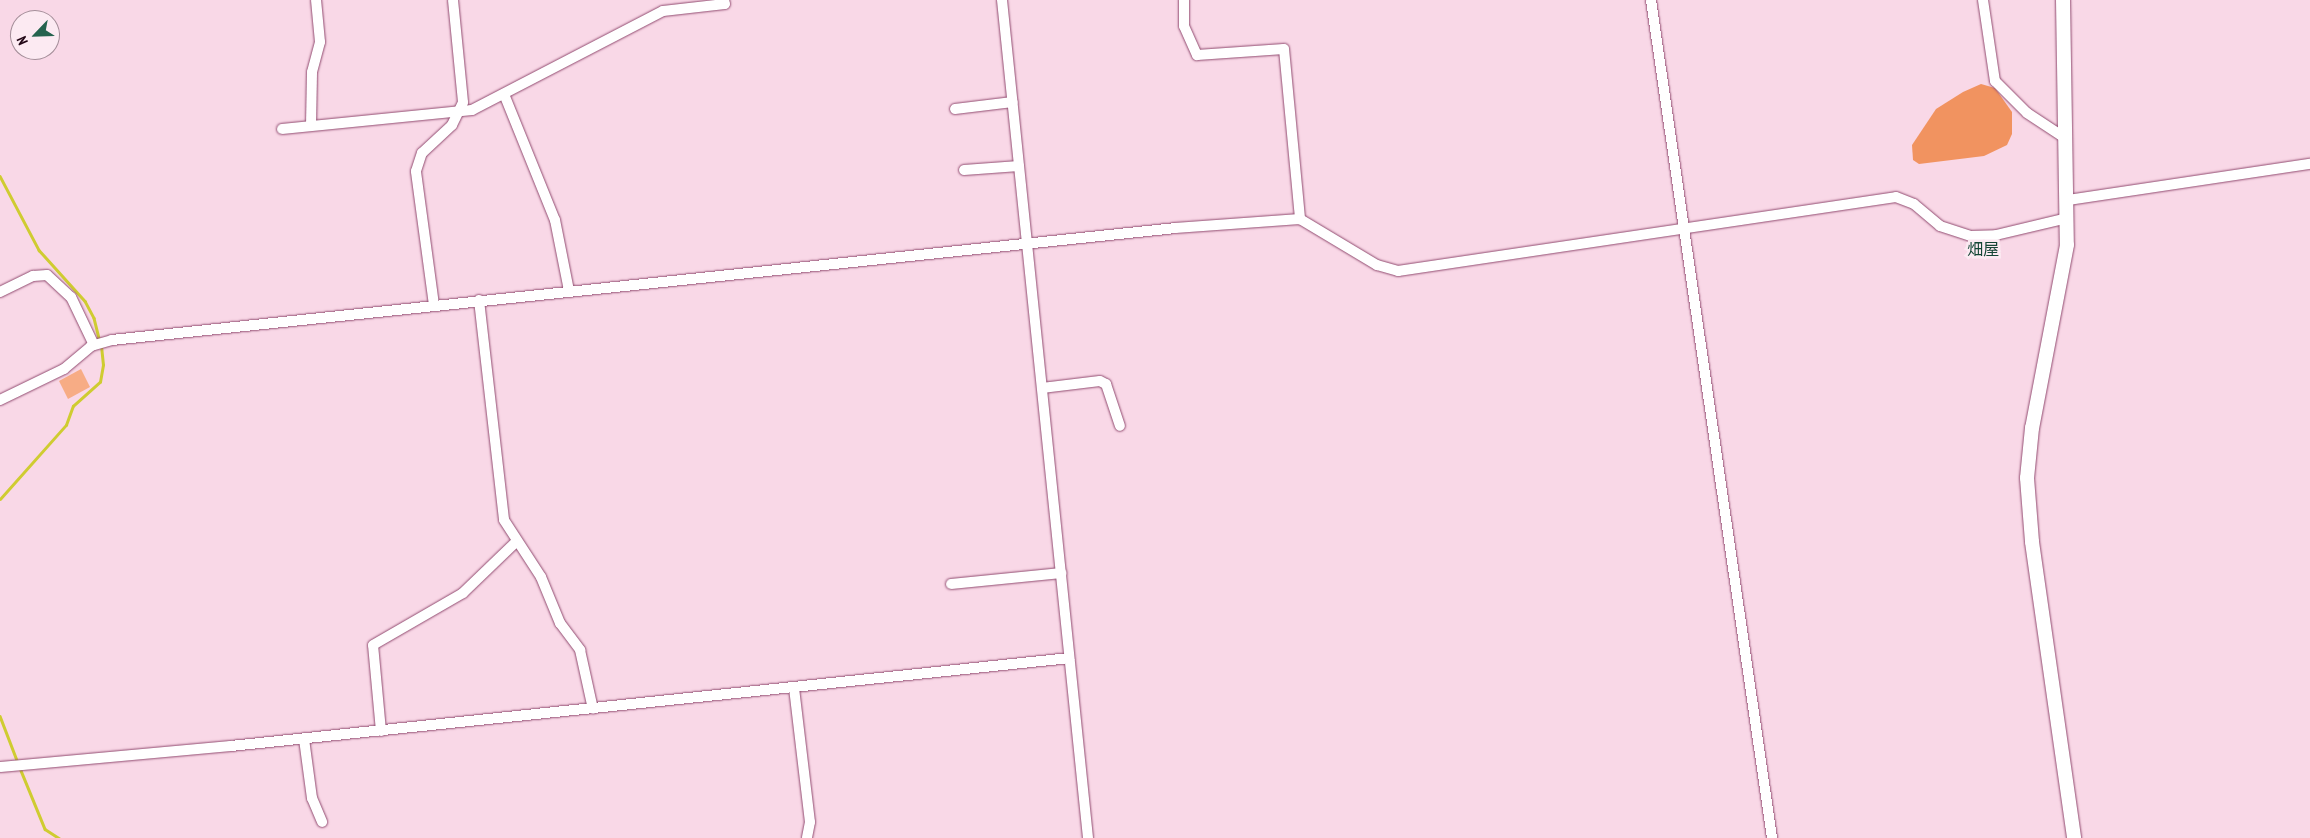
<!DOCTYPE html>
<html>
<head>
<meta charset="utf-8">
<style>
  body { margin:0 }
  #map { position:relative; width:2310px; height:838px; overflow:hidden; background:#f9d8e7; font-family:"PT Sans Narrow","Noto Sans JP",sans-serif }
  div>[style] { position:absolute }
  .green>* { inset:0; background:#f7ac85 }
  .forest>* { inset:0; background:#f19360 }
  .stream>* { height:2.5px; margin:-1.25px; padding:0 1.25px; transform-origin:1.25px; border-radius:1.25px; background:#cfcc31 }
  .roads { filter:drop-shadow(0 0 1px #914b70) drop-shadow(0 0 1px #914b70) }
  .street>* { height:10px; margin:-5px; padding:0 5px; transform-origin:5px; border-radius:5px; background:#fff }
  .secondary>* { height:14px; margin:-7px; padding:0 7px; transform-origin:7px; border-radius:7px; background:#fff }
  span { translate:-50% -50%; white-space:nowrap; text-align:center; line-height:1.15; -webkit-text-stroke:5px #fceaf2; paint-order:stroke }
  .quarter-label { font-size:16px; color:#154636 }
  .north { position:absolute; left:10px; top:10px; width:50px; height:50px; box-sizing:border-box; background:#fceaf2; border:1px solid #a48e99; border-radius:50%; rotate:246deg; font-size:14px; font-weight:700; line-height:20px; text-align:center; color:#200514 }
  .north::after { content:''; display:block; margin:auto; width:18px; height:22px; background:#25634e; clip-path:polygon(50% 0,100% 100%,50% 72%,0 100%) }
</style>
</head>
<body>
<div id="map">
  <div class="green">
    <div style="clip-path:polygon(81px 369px,90px 387px,68px 399px,59px 381px)"></div>
  </div>
  <div class="forest">
    <div style="clip-path:polygon(1981px 84px,1995px 88px,2012px 112px,2012px 134px,2007px 145px,1984px 156px,1919px 164px,1913px 160px,1912px 145px,1936px 109px,1963px 92px)"></div>
  </div>
  <div class="stream">
    <div style="left:0;top:176px;width:84px;rotate:62.2deg"></div>
    <div style="left:39px;top:250px;width:69px;rotate:48deg"></div>
    <div style="left:85px;top:301px;width:19px;rotate:62deg"></div>
    <div style="left:94px;top:318px;width:25px;rotate:76deg"></div>
    <div style="left:0;top:499px;width:99px;rotate:-48.3deg"></div>
    <div style="left:66px;top:425px;width:20px;rotate:-70deg"></div>
    <div style="left:73px;top:406px;width:36px;rotate:-42deg"></div>
    <div style="left:100px;top:382px;width:17px;rotate:-80deg"></div>
    <div style="left:103px;top:365px;width:18px;rotate:-96deg"></div>
    <div style="left:0;top:716px;width:50px;rotate:69deg"></div>
    <div style="left:20px;top:768px;width:66px;rotate:67.7deg"></div>
    <div style="left:45px;top:829px;width:17px;rotate:33deg"></div>
  </div>
  <div class="roads">
    <div class="street">
      <div style="left:1002px;top:0;width:842px;rotate:84.14deg"></div>
      <div style="left:1184px;top:0;width:26px;rotate:90deg"></div>
      <div style="left:1184px;top:26px;width:32px;rotate:66deg"></div>
      <div style="left:1197px;top:55px;width:87px;rotate:-3.9deg"></div>
      <div style="left:1284px;top:49px;width:171px;rotate:84.6deg"></div>
      <div style="left:1651px;top:0;width:847px;rotate:81.78deg"></div>
      <div style="left:1983px;top:0;width:82px;rotate:81.6deg"></div>
      <div style="left:1995px;top:81px;width:45px;rotate:45deg"></div>
      <div style="left:2027px;top:113px;width:45px;rotate:33.3deg"></div>
      <div style="left:504px;top:94px;width:136px;rotate:68deg"></div>
      <div style="left:555px;top:220px;width:72px;rotate:78.8deg"></div>
      <div style="left:955px;top:109px;width:58px;rotate:-6.9deg"></div>
      <div style="left:311px;top:125px;width:53px;rotate:-88.9deg"></div>
      <div style="left:312px;top:72px;width:31px;rotate:-75deg"></div>
      <div style="left:320px;top:42px;width:42px;rotate:-95.4deg"></div>
      <div style="left:282px;top:129px;width:191px;rotate:-5.7deg"></div>
      <div style="left:472px;top:110px;width:215px;rotate:-27.4deg"></div>
      <div style="left:663px;top:11px;width:62px;rotate:-6.4deg"></div>
      <div style="left:725px;top:4px;width:4px;rotate:-104deg"></div>
      <div style="left:964px;top:170px;width:55px;rotate:-4.2deg"></div>
      <div style="left:2068px;top:200px;width:245px;rotate:-8.5deg"></div>
      <div style="left:0;top:292px;width:37px;rotate:-26deg"></div>
      <div style="left:33px;top:276px;width:14px;rotate:-4deg"></div>
      <div style="left:47px;top:275px;width:33px;rotate:43deg"></div>
      <div style="left:71px;top:297px;width:53px;rotate:64.4deg"></div>
      <div style="left:479px;top:300px;width:221px;rotate:83.5deg"></div>
      <div style="left:504px;top:520px;width:68px;rotate:57deg"></div>
      <div style="left:541px;top:577px;width:50px;rotate:67.6deg"></div>
      <div style="left:560px;top:623px;width:34px;rotate:53deg"></div>
      <div style="left:580px;top:650px;width:60px;rotate:77.6deg"></div>
      <div style="left:434px;top:305px;width:135px;rotate:-97.7deg"></div>
      <div style="left:416px;top:171px;width:19px;rotate:-72deg"></div>
      <div style="left:422px;top:153px;width:41px;rotate:-43deg"></div>
      <div style="left:452px;top:125px;width:25px;rotate:-64deg"></div>
      <div style="left:463px;top:102px;width:102px;rotate:-95.6deg"></div>
      <div style="left:1042px;top:388px;width:58px;rotate:-6.9deg"></div>
      <div style="left:1100px;top:381px;width:7px;rotate:27deg"></div>
      <div style="left:1106px;top:384px;width:44px;rotate:71.6deg"></div>
      <div style="left:0;top:400px;width:71px;rotate:-25.8deg"></div>
      <div style="left:64px;top:369px;width:35px;rotate:-40deg"></div>
      <div style="left:91px;top:346px;width:22px;rotate:-16deg"></div>
      <div style="left:112px;top:340px;width:1069px;rotate:-6.01deg"></div>
      <div style="left:1175px;top:228px;width:125px;rotate:-4.1deg"></div>
      <div style="left:1300px;top:219px;width:90px;rotate:30.9deg"></div>
      <div style="left:1377px;top:265px;width:22px;rotate:16deg"></div>
      <div style="left:1398px;top:271px;width:503px;rotate:-8.45deg"></div>
      <div style="left:1896px;top:197px;width:19px;rotate:21deg"></div>
      <div style="left:1914px;top:204px;width:34px;rotate:40deg"></div>
      <div style="left:1940px;top:226px;width:33px;rotate:18deg"></div>
      <div style="left:1971px;top:236px;width:25px;rotate:-2deg"></div>
      <div style="left:1996px;top:235px;width:74px;rotate:-13.3deg"></div>
      <div style="left:951px;top:584px;width:111px;rotate:-5.7deg"></div>
      <div style="left:794px;top:688px;width:135px;rotate:83.2deg"></div>
      <div style="left:810px;top:822px;width:16px;rotate:101deg"></div>
      <div style="left:381px;top:731px;width:86px;rotate:-95.3deg"></div>
      <div style="left:373px;top:645px;width:104px;rotate:-30deg"></div>
      <div style="left:463px;top:593px;width:74px;rotate:-43.9deg"></div>
      <div style="left:304px;top:739px;width:60px;rotate:82.3deg"></div>
      <div style="left:312px;top:798px;width:26px;rotate:67deg"></div>
      <div style="left:0;top:767px;width:232px;rotate:-5.2deg"></div>
      <div style="left:231px;top:746px;width:843px;rotate:-5.99deg"></div>
    </div>
    <div class="secondary">
      <div style="left:2063px;top:0;width:245px;rotate:89.1deg"></div>
      <div style="left:2067px;top:245px;width:186px;rotate:100.8deg"></div>
      <div style="left:2032px;top:428px;width:50px;rotate:95.7deg"></div>
      <div style="left:2027px;top:478px;width:64px;rotate:85.5deg"></div>
      <div style="left:2032px;top:542px;width:299px;rotate:81.9deg"></div>
    </div>
  </div>
  <div class="quarter-label">
    <span style="left:1983px;top:249px">畑屋</span>
  </div>
  <div class="north">N</div>
</div>
</body>
</html>
